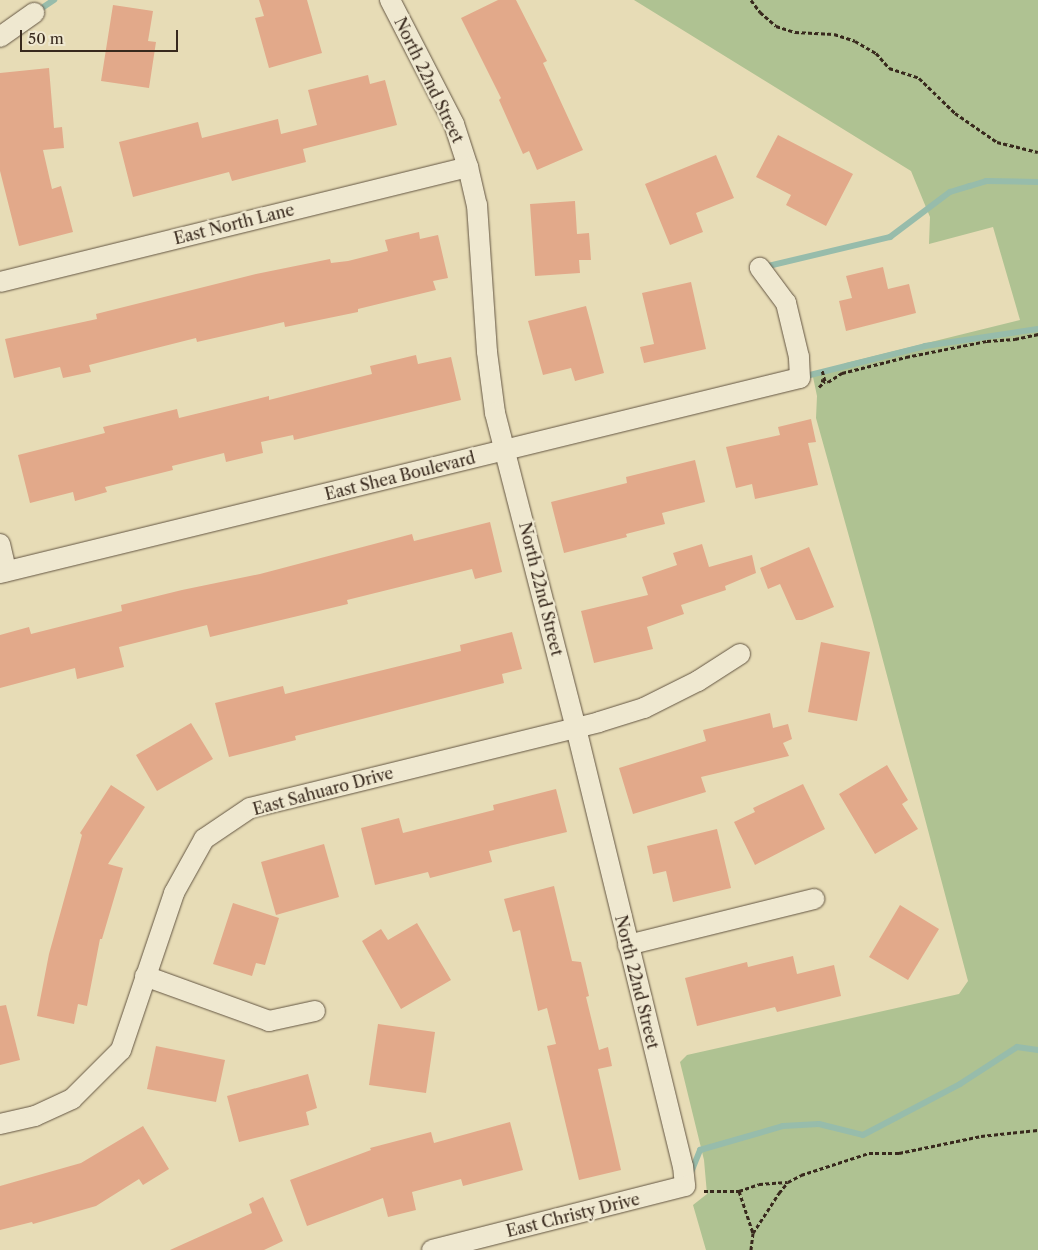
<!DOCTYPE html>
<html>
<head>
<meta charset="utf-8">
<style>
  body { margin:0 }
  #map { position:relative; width:1038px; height:1250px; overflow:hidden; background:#e7dcb6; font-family:"Libre Caslon Text",serif }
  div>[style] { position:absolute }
  .green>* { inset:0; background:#afc292 }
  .stream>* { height:6px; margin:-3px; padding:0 3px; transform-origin:3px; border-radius:3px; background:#97bcab }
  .building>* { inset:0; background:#e2a98a }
  .path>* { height:3px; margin-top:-1.5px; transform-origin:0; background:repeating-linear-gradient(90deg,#38291d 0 4px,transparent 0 6.5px) }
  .roads { filter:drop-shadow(0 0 1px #645643) drop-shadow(0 0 1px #645643) }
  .street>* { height:20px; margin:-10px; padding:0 10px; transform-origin:10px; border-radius:10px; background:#efe8d0 }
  span { translate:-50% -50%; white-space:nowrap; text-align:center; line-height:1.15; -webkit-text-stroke:4.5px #efe8d0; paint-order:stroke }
  .street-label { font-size:16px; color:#38291d }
  .scale { position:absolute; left:20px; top:30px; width:158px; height:22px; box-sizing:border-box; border:2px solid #38291d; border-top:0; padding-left:6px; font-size:15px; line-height:18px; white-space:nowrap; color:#38291d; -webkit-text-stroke:4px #efe8d0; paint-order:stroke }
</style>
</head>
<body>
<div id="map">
  <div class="green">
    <div style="clip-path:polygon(634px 0,1038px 0,1038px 1250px,706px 1250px,693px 1205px,707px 1194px,704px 1160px,680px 1062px,687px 1055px,959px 994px,968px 981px,872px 619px,816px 418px,817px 396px,813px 377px,846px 363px,1020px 320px,993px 227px,929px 244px,930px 217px,911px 171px)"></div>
  </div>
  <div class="stream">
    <div style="left:36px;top:12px;width:22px;rotate:-34deg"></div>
    <div style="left:764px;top:267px;width:130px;rotate:-13.4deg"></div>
    <div style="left:890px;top:237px;width:75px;rotate:-36.9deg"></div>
    <div style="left:950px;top:192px;width:21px;rotate:-17deg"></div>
    <div style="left:970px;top:186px;width:17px;rotate:-17deg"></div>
    <div style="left:986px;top:181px;width:52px;rotate:1.1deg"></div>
    <div style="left:802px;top:377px;width:127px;rotate:-14.1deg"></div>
    <div style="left:925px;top:346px;width:114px;rotate:-8.6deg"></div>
    <div style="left:690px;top:1175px;width:27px;rotate:-68deg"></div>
    <div style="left:700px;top:1150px;width:86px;rotate:-16.1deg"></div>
    <div style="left:783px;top:1126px;width:36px;rotate:-3deg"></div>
    <div style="left:819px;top:1124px;width:45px;rotate:14deg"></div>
    <div style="left:863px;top:1135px;width:110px;rotate:-27.7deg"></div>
    <div style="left:960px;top:1084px;width:68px;rotate:-33deg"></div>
    <div style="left:1017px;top:1047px;width:21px;rotate:8deg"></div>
  </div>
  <div class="building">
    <div style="clip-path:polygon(259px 0,307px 0,322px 53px,269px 68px,255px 18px,264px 16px)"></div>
    <div style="clip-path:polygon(498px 0,516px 0,547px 61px,543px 63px,583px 150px,537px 170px,529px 151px,523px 154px,499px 100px,501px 98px,461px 18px)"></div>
    <div style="clip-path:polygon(113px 5px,153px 11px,148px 41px,156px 42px,149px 88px,101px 81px)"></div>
    <div style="clip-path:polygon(49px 68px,54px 128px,62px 127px,64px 148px,43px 150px,52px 189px,61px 186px,73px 232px,19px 246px,0 171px,0 73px)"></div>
    <div style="clip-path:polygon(368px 75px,370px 84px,385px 80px,397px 125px,303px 149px,306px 162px,232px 181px,229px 172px,133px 197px,119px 142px,198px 122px,202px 138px,278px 119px,281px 134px,317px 125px,308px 90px)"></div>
    <div style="clip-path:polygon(778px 135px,853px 174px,826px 226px,786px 205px,791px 195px,756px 177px)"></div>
    <div style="clip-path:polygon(716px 155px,734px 198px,696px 213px,703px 232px,670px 245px,645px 184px)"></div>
    <div style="clip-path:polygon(575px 201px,577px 234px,589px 233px,591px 260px,579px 260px,580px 273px,535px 276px,530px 204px)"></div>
    <div style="clip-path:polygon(419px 232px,420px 239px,438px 235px,448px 278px,433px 281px,436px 290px,358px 309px,358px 312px,285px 327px,284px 322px,197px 342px,196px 338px,89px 365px,91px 372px,63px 378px,60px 367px,14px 378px,5px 339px,97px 319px,96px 314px,256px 274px,330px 259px,331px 263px,348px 261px,388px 251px,385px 240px)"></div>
    <div style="clip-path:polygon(883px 267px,888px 289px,909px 284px,916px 313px,846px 331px,839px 301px,852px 298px,846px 276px)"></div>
    <div style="clip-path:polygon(691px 282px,706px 349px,644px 363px,640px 347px,654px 344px,642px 293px)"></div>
    <div style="clip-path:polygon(586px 306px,604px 373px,575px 381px,571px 368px,543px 375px,528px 321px)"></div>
    <div style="clip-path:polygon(416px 355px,418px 364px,451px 357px,461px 400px,294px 440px,293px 435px,261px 442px,263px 453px,226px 462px,224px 453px,172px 466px,173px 470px,105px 487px,107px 492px,75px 501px,73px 492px,30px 503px,18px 455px,105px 433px,103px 427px,177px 409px,179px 418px,269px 396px,269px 400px,372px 374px,370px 366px)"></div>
    <div style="clip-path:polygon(811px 419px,816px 442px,808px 443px,818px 485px,755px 499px,752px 484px,736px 488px,726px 447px,780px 435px,778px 427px)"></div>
    <div style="clip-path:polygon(695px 460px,705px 502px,662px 513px,665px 524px,626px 534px,627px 537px,564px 553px,551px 502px,627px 483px,626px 477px)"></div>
    <div style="clip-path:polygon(490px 522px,502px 572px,475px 579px,472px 569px,347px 600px,348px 604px,210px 637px,207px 625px,119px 647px,124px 667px,77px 679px,75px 668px,0 688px,0 635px,29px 627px,31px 634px,122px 611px,121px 605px,182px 590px,260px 574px,412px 534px,414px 541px)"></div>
    <div style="clip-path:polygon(702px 544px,709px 567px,752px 555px,756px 573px,725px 586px,726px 590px,681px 605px,684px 614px,647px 627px,653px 649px,594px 663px,581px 611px,648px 595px,642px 577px,677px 565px,673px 553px)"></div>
    <div style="clip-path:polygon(809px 547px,834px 607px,802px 620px,796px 620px,780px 584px,768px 589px,760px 568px)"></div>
    <div style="clip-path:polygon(512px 632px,522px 669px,502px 674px,504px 683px,295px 736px,296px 740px,229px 757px,215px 703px,283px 686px,285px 694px,461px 651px,460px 645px)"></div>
    <div style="clip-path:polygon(821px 642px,870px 652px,857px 721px,808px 712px)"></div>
    <div style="clip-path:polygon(770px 713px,773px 728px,788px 724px,792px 739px,783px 743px,789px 756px,701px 777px,706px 792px,633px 814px,619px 768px,706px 741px,703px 730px)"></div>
    <div style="clip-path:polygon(191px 723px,213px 759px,157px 791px,136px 755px)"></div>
    <div style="clip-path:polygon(887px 765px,908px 800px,902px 804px,918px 829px,875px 854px,839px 794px)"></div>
    <div style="clip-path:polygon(803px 784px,825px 829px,755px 865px,734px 822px,755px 812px,753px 808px)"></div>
    <div style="clip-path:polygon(111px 785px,145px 807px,108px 864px,123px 868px,102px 939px,100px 939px,87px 1006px,78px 1004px,74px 1024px,37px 1016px,49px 954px,82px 835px,80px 833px)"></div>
    <div style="clip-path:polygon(556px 789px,567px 832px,489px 851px,492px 862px,430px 878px,428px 872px,375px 885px,361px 828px,399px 818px,403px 833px,494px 810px,493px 805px)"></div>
    <div style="clip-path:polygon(717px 829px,731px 888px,673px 902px,666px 871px,653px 874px,647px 846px)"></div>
    <div style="clip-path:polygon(324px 844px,339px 897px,276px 915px,261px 862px)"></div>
    <div style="clip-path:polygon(554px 886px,572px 961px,581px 962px,589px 996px,586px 997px,599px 1050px,608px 1047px,612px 1066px,598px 1069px,621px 1170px,579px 1180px,547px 1046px,556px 1044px,547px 1008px,538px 1011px,520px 930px,513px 932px,504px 899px)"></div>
    <div style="clip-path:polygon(233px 903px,279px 918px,265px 965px,256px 963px,252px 976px,213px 964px)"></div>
    <div style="clip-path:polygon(900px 905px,939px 929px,908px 980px,869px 957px)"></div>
    <div style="clip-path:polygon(417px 923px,451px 980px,401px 1009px,362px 941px,381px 929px,388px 940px)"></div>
    <div style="clip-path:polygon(793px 956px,797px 974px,834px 965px,841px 996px,777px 1012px,775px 1007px,697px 1026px,685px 978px,747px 962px,748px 967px)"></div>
    <div style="clip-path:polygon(6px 1005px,20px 1060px,0 1065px,0 1006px)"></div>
    <div style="clip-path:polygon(378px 1024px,435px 1032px,426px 1093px,369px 1085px)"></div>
    <div style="clip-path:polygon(156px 1046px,225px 1060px,216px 1102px,147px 1089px)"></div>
    <div style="clip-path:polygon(308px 1074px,317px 1108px,306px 1112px,309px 1125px,239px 1142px,227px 1096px)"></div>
    <div style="clip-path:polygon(510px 1122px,523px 1170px,463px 1186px,461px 1179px,412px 1192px,416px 1210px,388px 1217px,383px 1198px,307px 1226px,290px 1180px,371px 1150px,370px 1148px,431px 1132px,434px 1143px)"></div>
    <div style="clip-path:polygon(143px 1126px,169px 1169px,143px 1185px,139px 1179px,96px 1206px,33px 1224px,32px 1222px,0 1230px,0 1186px,81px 1163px)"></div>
    <div style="clip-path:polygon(263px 1197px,283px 1241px,264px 1250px,170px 1250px,252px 1213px,249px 1204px)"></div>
  </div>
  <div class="path">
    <div style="left:751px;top:0;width:15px;rotate:53deg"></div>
    <div style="left:760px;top:12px;width:21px;rotate:41deg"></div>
    <div style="left:776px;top:26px;width:20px;rotate:18deg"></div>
    <div style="left:795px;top:32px;width:39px;rotate:3deg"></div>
    <div style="left:834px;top:34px;width:22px;rotate:18deg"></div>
    <div style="left:855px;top:41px;width:24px;rotate:30deg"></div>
    <div style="left:876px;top:53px;width:20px;rotate:49deg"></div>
    <div style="left:889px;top:68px;width:32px;rotate:18deg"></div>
    <div style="left:919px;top:78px;width:50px;rotate:44.2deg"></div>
    <div style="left:955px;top:113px;width:51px;rotate:34.6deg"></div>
    <div style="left:997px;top:142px;width:42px;rotate:13.7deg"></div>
    <div style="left:821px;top:380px;width:7px;rotate:16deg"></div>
    <div style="left:828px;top:382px;width:17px;rotate:-33deg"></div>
    <div style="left:842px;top:373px;width:66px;rotate:-14deg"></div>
    <div style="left:906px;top:357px;width:83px;rotate:-11.2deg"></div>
    <div style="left:987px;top:341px;width:28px;rotate:-4deg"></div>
    <div style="left:1015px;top:339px;width:24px;rotate:-12deg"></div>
    <div style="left:819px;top:387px;width:8px;rotate:-45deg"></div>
    <div style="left:825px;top:381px;width:11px;rotate:-105deg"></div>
    <div style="left:704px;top:1191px;width:35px"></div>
    <div style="left:739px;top:1191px;width:44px;rotate:71.6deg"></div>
    <div style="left:753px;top:1233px;width:17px;rotate:97deg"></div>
    <div style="left:739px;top:1191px;width:21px;rotate:-19deg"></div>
    <div style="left:759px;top:1184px;width:28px;rotate:-4deg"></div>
    <div style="left:753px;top:1233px;width:48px;rotate:-57deg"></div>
    <div style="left:779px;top:1193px;width:14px;rotate:-51deg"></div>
    <div style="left:788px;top:1182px;width:15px;rotate:-28deg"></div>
    <div style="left:801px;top:1175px;width:71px;rotate:-17.9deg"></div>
    <div style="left:869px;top:1153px;width:30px"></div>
    <div style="left:899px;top:1153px;width:84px;rotate:-11.7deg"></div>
    <div style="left:981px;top:1136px;width:57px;rotate:-6deg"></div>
  </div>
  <div class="roads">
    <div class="street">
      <div style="left:390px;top:0;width:140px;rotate:62.7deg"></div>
      <div style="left:454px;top:124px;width:45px;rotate:72deg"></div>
      <div style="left:468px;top:167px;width:39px;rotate:77deg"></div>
      <div style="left:477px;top:205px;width:147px;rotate:86.1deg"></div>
      <div style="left:487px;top:352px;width:62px;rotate:82.5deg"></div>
      <div style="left:495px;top:413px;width:325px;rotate:75.6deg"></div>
      <div style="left:576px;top:728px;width:451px;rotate:76.3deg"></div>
      <div style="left:683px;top:1166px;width:20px;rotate:84deg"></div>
      <div style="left:685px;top:1186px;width:261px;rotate:165.8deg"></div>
      <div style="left:0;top:37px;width:42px;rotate:-35.2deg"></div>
      <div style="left:0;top:282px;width:482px;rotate:-13.8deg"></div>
      <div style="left:0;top:544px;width:28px;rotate:77deg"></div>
      <div style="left:0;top:573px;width:823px;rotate:-13.7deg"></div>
      <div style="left:800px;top:378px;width:21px;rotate:-93deg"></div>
      <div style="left:799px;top:357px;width:56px;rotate:-103.5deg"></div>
      <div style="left:786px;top:303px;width:44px;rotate:-126.6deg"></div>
      <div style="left:628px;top:945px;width:192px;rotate:-13.9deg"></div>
      <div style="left:145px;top:976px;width:132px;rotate:19.9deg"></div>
      <div style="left:269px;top:1021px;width:47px;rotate:-12.3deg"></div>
      <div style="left:0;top:1124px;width:36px;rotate:-13deg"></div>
      <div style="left:35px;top:1116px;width:41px;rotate:-24.7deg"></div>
      <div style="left:72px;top:1099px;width:69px;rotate:-45deg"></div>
      <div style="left:121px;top:1050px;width:166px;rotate:-71.3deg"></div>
      <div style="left:174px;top:893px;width:62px;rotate:-60.9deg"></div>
      <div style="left:204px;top:839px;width:55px;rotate:-34deg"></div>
      <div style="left:250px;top:808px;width:359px;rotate:-13.8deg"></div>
      <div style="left:599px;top:722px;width:47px;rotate:-17.3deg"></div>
      <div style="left:644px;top:708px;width:60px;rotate:-26.6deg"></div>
      <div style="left:698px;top:681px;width:50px;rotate:-32.7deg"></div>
    </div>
  </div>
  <div class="street-label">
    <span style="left:429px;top:80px;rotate:64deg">North 22nd Street</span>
    <span style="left:234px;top:224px;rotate:-14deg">East North Lane</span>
    <span style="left:400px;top:476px;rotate:-14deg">East Shea Boulevard</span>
    <span style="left:541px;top:589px;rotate:76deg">North 22nd Street</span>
    <span style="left:323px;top:791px;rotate:-15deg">East Sahuaro Drive</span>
    <span style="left:637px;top:982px;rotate:76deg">North 22nd Street</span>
    <span style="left:573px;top:1215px;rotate:-14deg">East Christy Drive</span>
  </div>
  <div class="scale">50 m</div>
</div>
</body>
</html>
